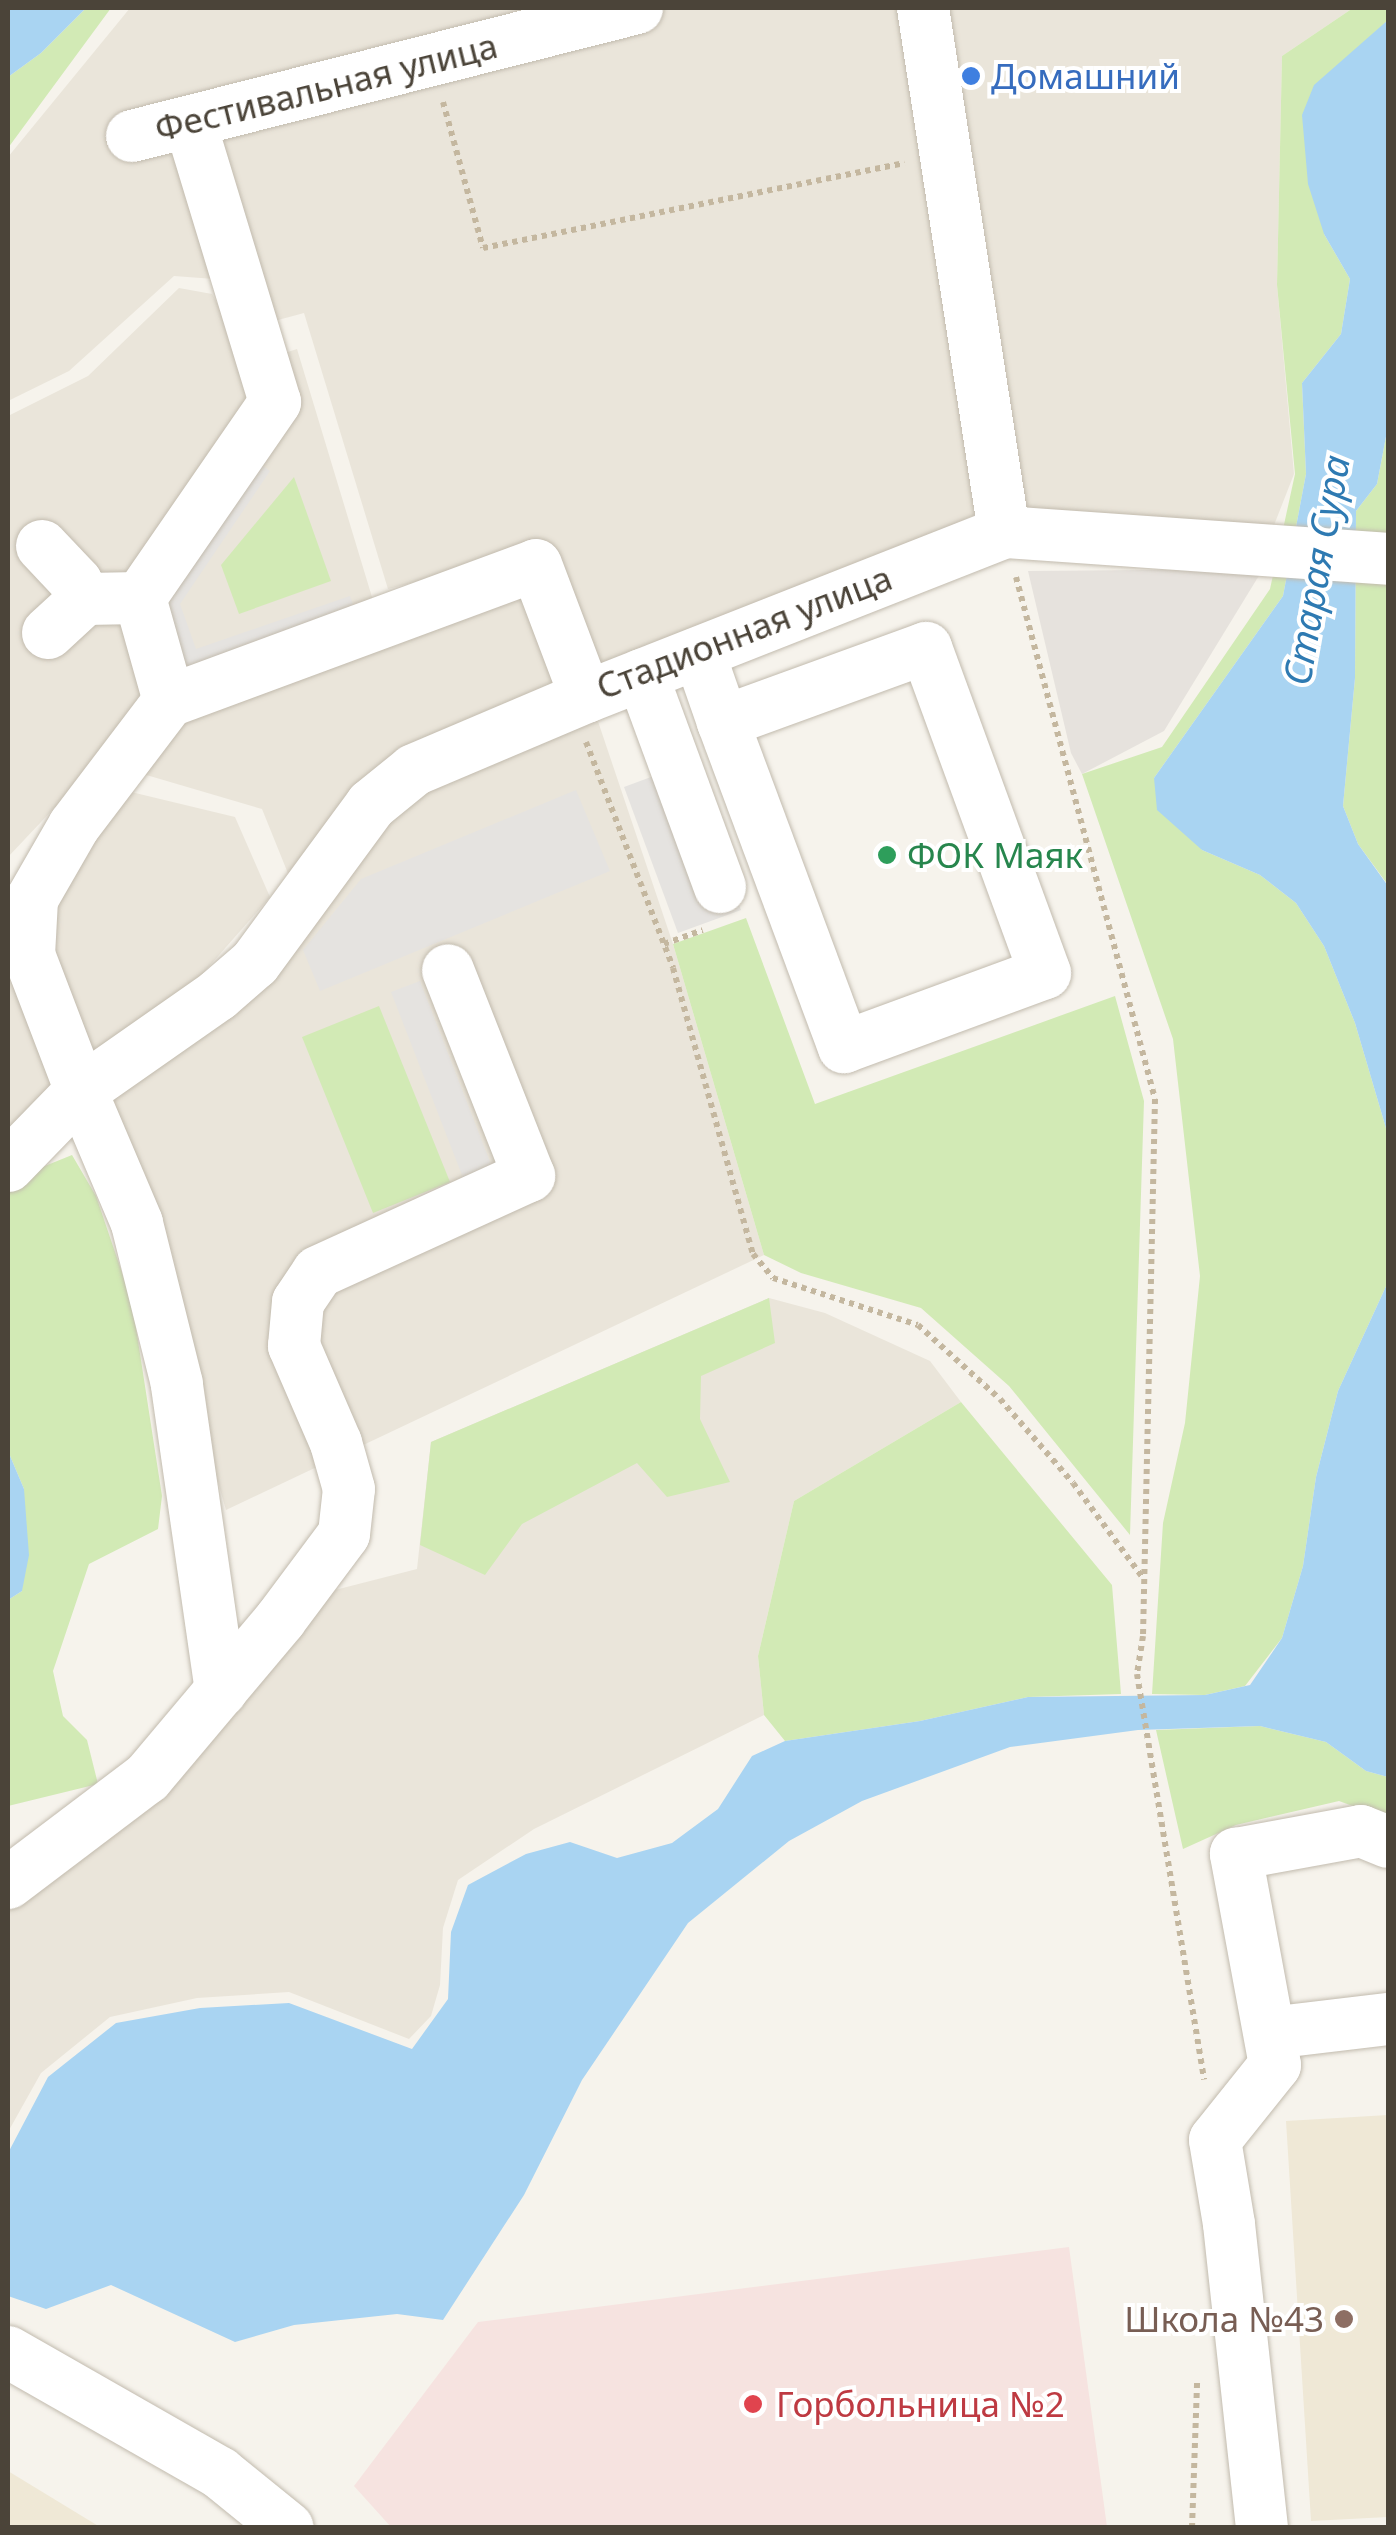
<!DOCTYPE html>
<html>
<head>
<meta charset="utf-8">
<style>
  body { margin:0 }
  #map { position:relative; width:1396px; height:2535px; overflow:hidden; background:#f6f3ec; font-family:"Noto Sans",sans-serif }
  div>[style] { position:absolute }
  .residential>* { inset:0; background:#eae5da }
  .industrial>* { inset:0; background:#e6e2dd }
  .education>* { inset:0; background:#efe8d6 }
  .medical>* { inset:0; background:#f6e3e0 }
  .green>* { inset:0; background:#d2eab5 }
  .parking>* { inset:0; background:#e5e3e0 }
  .water>* { inset:0; background:#a9d4f2 }
  .path>* { height:6px; margin-top:-3px; transform-origin:0; background:repeating-linear-gradient(90deg,#c4b79f 0 5px,transparent 0 10px) }
  .roads { filter:drop-shadow(0 0 2px #c2bbae) drop-shadow(0 0 2px #c2bbae) }
  .minor>* { height:52px; margin:-26px; padding:0 26px; transform-origin:26px; border-radius:26px; background:#fff }
  .dots>* { width:28px; height:28px; translate:-50% -50%; box-sizing:border-box; border:5px solid #fff; border-radius:50% }
  span { translate:-50% -50%; white-space:nowrap; text-align:center; line-height:1.15; -webkit-text-stroke:8px #fff; paint-order:stroke }
  .shop-label { font-size:35px; color:#366cbe }
  .left { translate:0 -50%; text-align:left }
  .street-label { font-size:35px; color:#4b4439 }
  .leisure-label { font-size:35px; color:#27864d }
  .education-label { font-size:35px; color:#785e54 }
  .right { translate:-100% -50%; text-align:right }
  .health-label { font-size:35px; color:#be3a42 }
  .water-label { font-size:38px; color:#2e7ab2; font-style:italic }
  .frame { position:absolute; inset:0; border:10px solid #4b4439; pointer-events:none }
</style>
</head>
<body>
<div id="map">
  <div class="residential">
    <div style="clip-path:polygon(130px 8px,1353px 8px,1282px 56px,1277px 285px,1294px 474px,1269px 538px,987px 509px,770px 610px,594px 679px,545px 548px,388px 589px,304px 313px,248px 328px,228px 280px,174px 276px,69px 371px,8px 401px,8px 157px)"></div>
    <div style="clip-path:polygon(179px 288px,212px 294px,251px 364px,297px 349px,375px 607px,543px 558px,673px 944px,764px 1255px,226px 1510px,106px 1093px,306px 918px,262px 809px,143px 774px,58px 804px,8px 857px,8px 416px,88px 376px)"></div>
    <div style="clip-path:polygon(127px 791px,235px 817px,270px 897px,161px 1021px,8px 1143px,8px 901px)"></div>
    <div style="clip-path:polygon(769px 1298px,825px 1313px,930px 1361px,961px 1402px,794px 1501px,758px 1656px,764px 1715px,534px 1829px,458px 1880px,443px 1928px,440px 1985px,431px 2016px,409px 2039px,289px 1992px,197px 1998px,110px 2017px,41px 2073px,8px 2132px,8px 1902px,335px 1590px,417px 1569px,431px 1442px)"></div>
  </div>
  <div class="industrial">
    <div style="clip-path:polygon(1263px 569px,1164px 731px,1082px 774px,1071px 753px,1028px 571px)"></div>
  </div>
  <div class="education">
    <div style="clip-path:polygon(1388px 2115px,1388px 2517px,1311px 2521px,1286px 2121px)"></div>
    <div style="clip-path:polygon(8px 2471px,100px 2527px,8px 2527px)"></div>
  </div>
  <div class="medical">
    <div style="clip-path:polygon(1069px 2247px,1107px 2527px,391px 2527px,354px 2486px,478px 2322px)"></div>
  </div>
  <div class="green">
    <div style="clip-path:polygon(86px 8px,111px 8px,8px 148px,8px 77px,41px 53px)"></div>
    <div style="clip-path:polygon(1353px 8px,1388px 8px,1388px 20px,1362px 45px,1324px 234px,1350px 279px,1341px 334px,1302px 383px,1306px 474px,1283px 596px,1154px 778px,1202px 850px,1260px 875px,1296px 903px,1324px 946px,1355px 1023px,1388px 1135px,1388px 1282px,1338px 1391px,1316px 1477px,1303px 1566px,1282px 1638px,1245px 1686px,1205px 1695px,1152px 1694px,1163px 1523px,1185px 1423px,1200px 1276px,1173px 1039px,1082px 774px,1162px 747px,1270px 589px,1295px 474px,1277px 285px,1282px 56px)"></div>
    <div style="clip-path:polygon(1388px 426px,1388px 885px,1358px 844px,1343px 806px,1355px 678px,1356px 511px,1377px 484px)"></div>
    <div style="clip-path:polygon(294px 477px,331px 581px,239px 614px,221px 565px)"></div>
    <div style="clip-path:polygon(746px 918px,815px 1104px,1115px 996px,1144px 1101px,1130px 1535px,1009px 1386px,921px 1308px,801px 1273px,764px 1255px,673px 944px)"></div>
    <div style="clip-path:polygon(379px 1006px,450px 1182px,373px 1213px,302px 1037px)"></div>
    <div style="clip-path:polygon(72px 1155px,96px 1196px,132px 1302px,162px 1496px,158px 1529px,89px 1564px,53px 1671px,63px 1716px,87px 1740px,98px 1784px,8px 1806px,8px 1600px,22px 1591px,24px 1489px,8px 1451px,8px 1189px,35px 1170px)"></div>
    <div style="clip-path:polygon(769px 1298px,775px 1343px,701px 1376px,700px 1419px,730px 1482px,667px 1497px,637px 1463px,522px 1524px,485px 1575px,420px 1545px,431px 1442px)"></div>
    <div style="clip-path:polygon(961px 1402px,1112px 1585px,1121px 1694px,1028px 1697px,920px 1721px,785px 1741px,764px 1715px,758px 1656px,794px 1501px)"></div>
    <div style="clip-path:polygon(1260px 1726px,1326px 1742px,1366px 1771px,1388px 1777px,1388px 1819px,1339px 1801px,1236px 1825px,1183px 1849px,1156px 1730px)"></div>
  </div>
  <div class="parking">
    <div style="clip-path:polygon(248px 456px,270px 471px,180px 604px,196px 649px,350px 596px,360px 623px,177px 685px,149px 603px)"></div>
    <div style="clip-path:polygon(686px 764px,741px 910px,678px 933px,624px 787px)"></div>
    <div style="clip-path:polygon(576px 790px,610px 871px,320px 991px,303px 950px,361px 879px)"></div>
    <div style="clip-path:polygon(420px 981px,494px 1172px,465px 1183px,391px 992px)"></div>
  </div>
  <div class="water">
    <div style="clip-path:polygon(8px 8px,86px 8px,41px 53px,8px 77px)"></div>
    <div style="clip-path:polygon(1388px 20px,1388px 426px,1377px 484px,1356px 511px,1355px 678px,1343px 806px,1358px 844px,1388px 886px,1388px 1135px,1355px 1023px,1324px 946px,1296px 903px,1260px 875px,1202px 850px,1157px 810px,1154px 778px,1283px 596px,1306px 474px,1302px 383px,1341px 334px,1350px 279px,1324px 234px,1308px 184px,1302px 115px,1314px 85px)"></div>
    <div style="clip-path:polygon(1388px 1282px,1388px 1777px,1366px 1771px,1326px 1742px,1260px 1726px,1138px 1730px,1010px 1747px,862px 1801px,789px 1841px,688px 1923px,582px 2080px,524px 2195px,443px 2320px,397px 2314px,294px 2325px,235px 2342px,111px 2285px,46px 2309px,8px 2296px,8px 2153px,48px 2077px,116px 2023px,200px 2008px,289px 2003px,412px 2049px,448px 1999px,451px 1932px,468px 1885px,526px 1854px,570px 1842px,617px 1858px,672px 1843px,718px 1809px,752px 1756px,785px 1741px,920px 1721px,1028px 1697px,1205px 1695px,1250px 1685px,1282px 1638px,1303px 1566px,1316px 1477px,1338px 1391px)"></div>
    <div style="clip-path:polygon(8px 1451px,24px 1489px,29px 1555px,22px 1591px,8px 1600px)"></div>
  </div>
  <div class="path">
    <div style="left:443px;top:102px;width:151px;rotate:74.7deg"></div>
    <div style="left:483px;top:248px;width:430px;rotate:-11.4deg"></div>
    <div style="left:1016px;top:577px;width:540px;rotate:75.09deg"></div>
    <div style="left:1155px;top:1099px;width:537px;rotate:91.28deg"></div>
    <div style="left:1143px;top:1636px;width:38px;rotate:99deg"></div>
    <div style="left:1137px;top:1674px;width:411px;rotate:80.6deg"></div>
    <div style="left:586px;top:742px;width:242px;rotate:68.9deg"></div>
    <div style="left:673px;top:968px;width:297px;rotate:74.4deg"></div>
    <div style="left:753px;top:1254px;width:31px;rotate:50deg"></div>
    <div style="left:773px;top:1278px;width:152px;rotate:18deg"></div>
    <div style="left:918px;top:1325px;width:110px;rotate:42.1deg"></div>
    <div style="left:1000px;top:1399px;width:111px;rotate:49deg"></div>
    <div style="left:1073px;top:1483px;width:118px;rotate:53.6deg"></div>
    <div style="left:664px;top:944px;width:41px;rotate:-19.7deg"></div>
    <div style="left:1192px;top:2528px;width:146px;rotate:-88deg"></div>
  </div>
  <div class="roads">
    <div class="minor">
      <div style="left:923px;top:8px;width:530px;rotate:81.21deg"></div>
      <div style="left:132px;top:136px;width:521px;rotate:-14.22deg"></div>
      <div style="left:42px;top:546px;width:50px;rotate:46.6deg"></div>
      <div style="left:76px;top:582px;width:19px;rotate:62deg"></div>
      <div style="left:48px;top:633px;width:50px;rotate:-42.6deg"></div>
      <div style="left:85px;top:599px;width:55px;rotate:-1deg"></div>
      <div style="left:699px;top:653px;width:73px;rotate:70.8deg"></div>
      <div style="left:723px;top:722px;width:347px;rotate:69.6deg"></div>
      <div style="left:844px;top:1047px;width:214px;rotate:-20.2deg"></div>
      <div style="left:1045px;top:973px;width:346px;rotate:-110.1deg"></div>
      <div style="left:926px;top:648px;width:216px;rotate:160deg"></div>
      <div style="left:642px;top:675px;width:226px;rotate:69.8deg"></div>
      <div style="left:169px;top:701px;width:391px;rotate:-20.3deg"></div>
      <div style="left:536px;top:565px;width:141px;rotate:69.3deg"></div>
      <div style="left:586px;top:697px;width:449px;rotate:-21.5deg"></div>
      <div style="left:1004px;top:532px;width:385px;rotate:4deg"></div>
      <div style="left:8px;top:1166px;width:105px;rotate:-45.8deg"></div>
      <div style="left:81px;top:1091px;width:146px;rotate:-110.9deg"></div>
      <div style="left:29px;top:955px;width:56px;rotate:-86.9deg"></div>
      <div style="left:32px;top:899px;width:84px;rotate:-60.1deg"></div>
      <div style="left:74px;top:826px;width:157px;rotate:-52.8deg"></div>
      <div style="left:169px;top:701px;width:107px;rotate:-105.7deg"></div>
      <div style="left:140px;top:598px;width:238px;rotate:-55.4deg"></div>
      <div style="left:275px;top:402px;width:293px;rotate:-106.9deg"></div>
      <div style="left:221px;top:1691px;width:310px;rotate:-98.2deg"></div>
      <div style="left:177px;top:1384px;width:166px;rotate:-104deg"></div>
      <div style="left:137px;top:1223px;width:143px;rotate:-113deg"></div>
      <div style="left:81px;top:1091px;width:167px;rotate:-35deg"></div>
      <div style="left:218px;top:995px;width:49px;rotate:-40.9deg"></div>
      <div style="left:255px;top:963px;width:196px;rotate:-53.7deg"></div>
      <div style="left:371px;top:805px;width:55px;rotate:-39.1deg"></div>
      <div style="left:414px;top:770px;width:187px;rotate:-23deg"></div>
      <div style="left:8px;top:1883px;width:174px;rotate:-37.1deg"></div>
      <div style="left:147px;top:1778px;width:207px;rotate:-49.9deg"></div>
      <div style="left:280px;top:1620px;width:107px;rotate:-53.3deg"></div>
      <div style="left:344px;top:1534px;width:45px;rotate:-83.7deg"></div>
      <div style="left:349px;top:1489px;width:48px;rotate:-105.8deg"></div>
      <div style="left:336px;top:1443px;width:106px;rotate:-113.4deg"></div>
      <div style="left:294px;top:1346px;width:44px;rotate:-84.8deg"></div>
      <div style="left:298px;top:1302px;width:36px;rotate:-56deg"></div>
      <div style="left:318px;top:1272px;width:232px;rotate:-24.5deg"></div>
      <div style="left:529px;top:1176px;width:221px;rotate:-111.5deg"></div>
      <div style="left:1270px;top:2033px;width:119px;rotate:-6.8deg"></div>
      <div style="left:8px;top:2352px;width:244px;rotate:29.7deg"></div>
      <div style="left:220px;top:2473px;width:87px;rotate:39deg"></div>
      <div style="left:1262px;top:2528px;width:306px;rotate:-96.2deg"></div>
      <div style="left:1229px;top:2224px;width:85px;rotate:-99.5deg"></div>
      <div style="left:1215px;top:2140px;width:96px;rotate:-51.3deg"></div>
      <div style="left:1275px;top:2065px;width:215px;rotate:-100.5deg"></div>
      <div style="left:1236px;top:1854px;width:127px;rotate:-10.4deg"></div>
      <div style="left:1361px;top:1831px;width:29px;rotate:22deg"></div>
    </div>
  </div>
  <div class="dots">
    <div style="left:971px;top:76px;background:#3f7fe0"></div>
    <div style="left:887px;top:855px;background:#2e9e5b"></div>
    <div style="left:1344px;top:2319px;background:#8d6e63"></div>
    <div style="left:753px;top:2404px;background:#e0444e"></div>
  </div>
  <div class="shop-label">
    <span class="left" style="left:991px;top:76px">Домашний</span>
  </div>
  <div class="street-label">
    <span style="left:326px;top:87px;rotate:-14deg">Фестивальная улица</span>
    <span style="left:744px;top:632px;rotate:-21deg">Стадионная улица</span>
  </div>
  <div class="leisure-label">
    <span class="left" style="left:907px;top:855px">ФОК Маяк</span>
  </div>
  <div class="education-label">
    <span class="right" style="left:1324px;top:2319px">Школа №43</span>
  </div>
  <div class="health-label">
    <span class="left" style="left:776px;top:2404px">Горбольница №2</span>
  </div>
  <div class="water-label">
    <span style="left:1316px;top:570px;rotate:-80deg">Старая Сура</span>
  </div>
  <div class="frame"></div>
</div>
</body>
</html>
